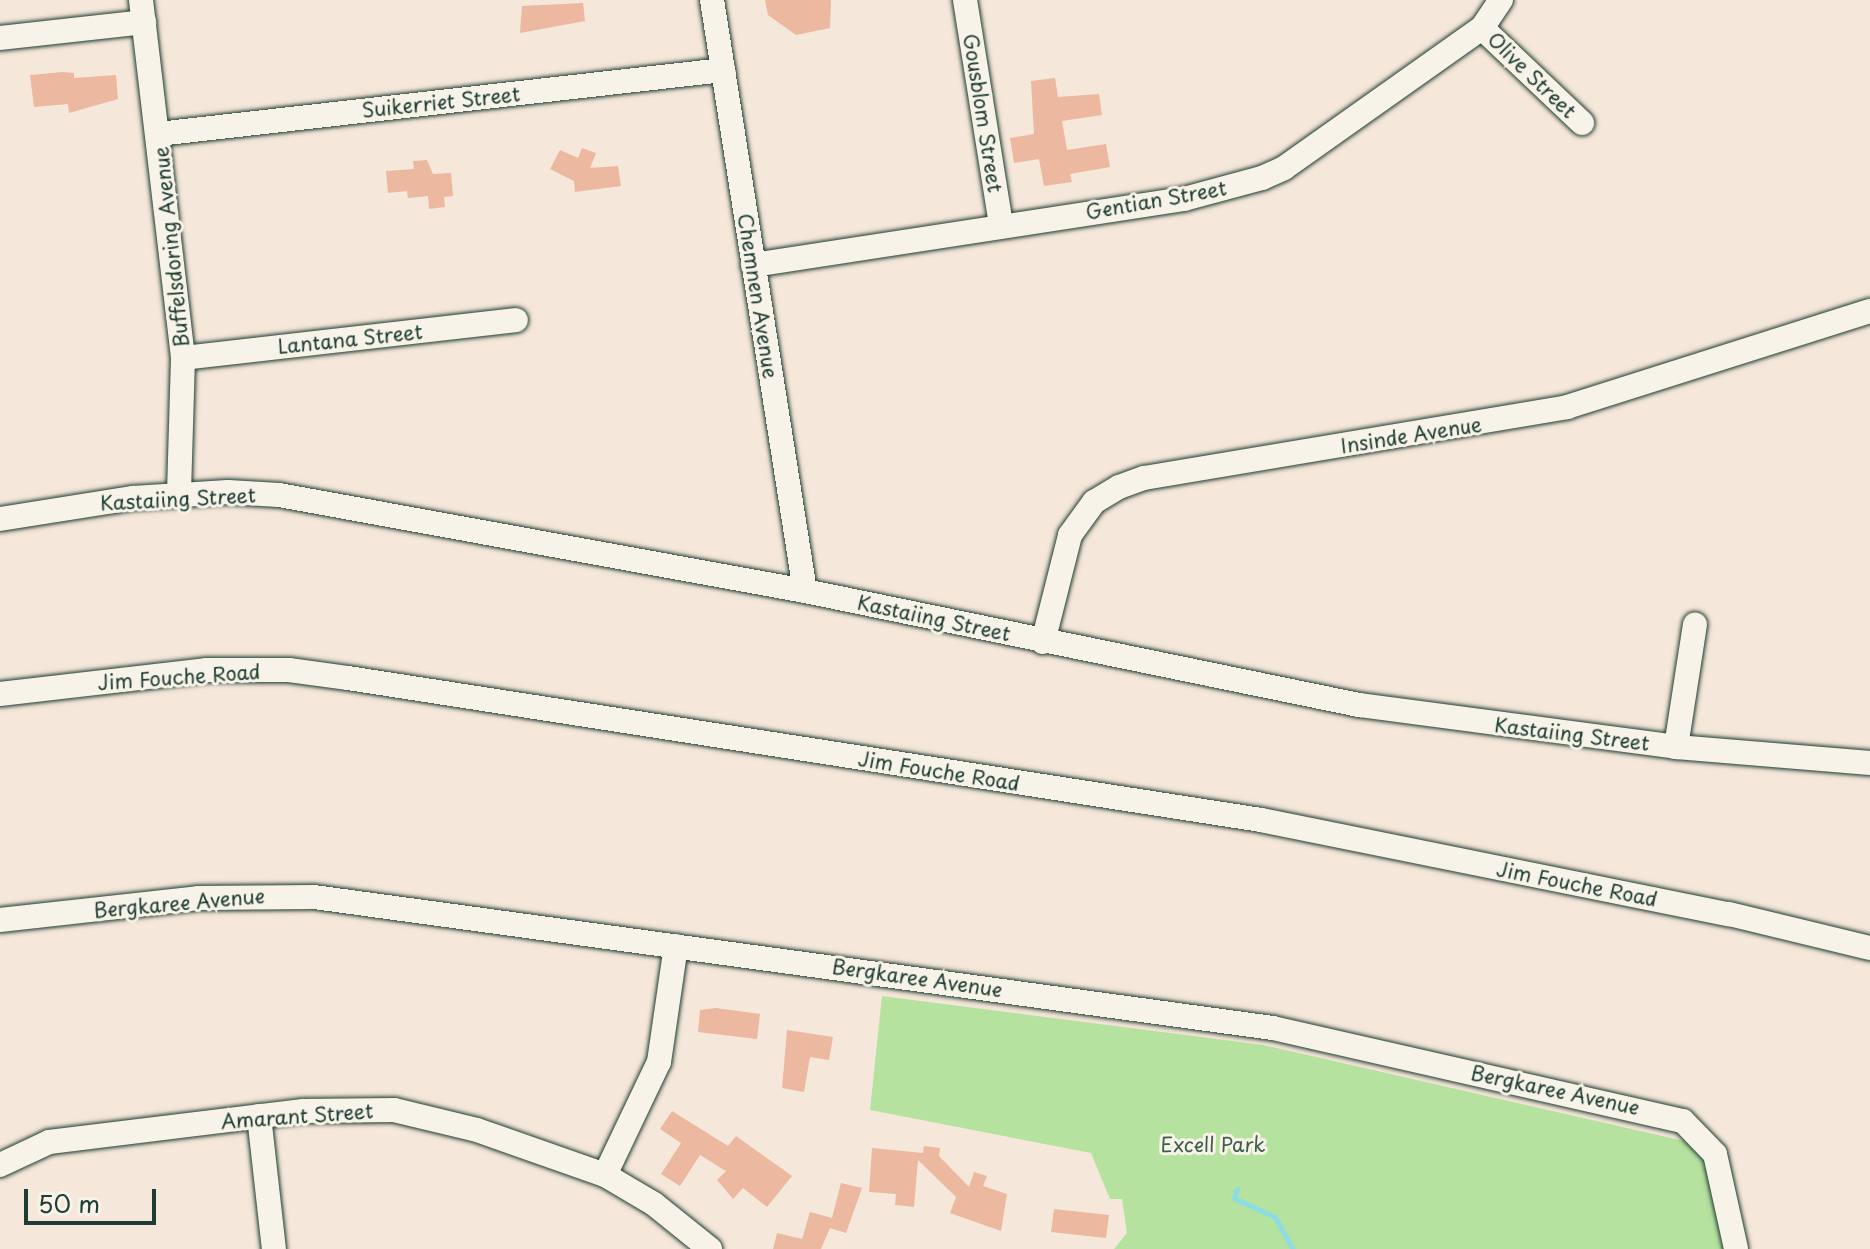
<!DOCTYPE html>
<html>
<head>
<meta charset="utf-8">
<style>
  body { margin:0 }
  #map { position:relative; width:1870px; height:1249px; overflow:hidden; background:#f5e7d9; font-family:"Playpen Sans",sans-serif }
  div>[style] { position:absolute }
  .green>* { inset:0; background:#b6e2a0 }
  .stream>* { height:5px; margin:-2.5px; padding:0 2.5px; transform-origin:2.5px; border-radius:2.5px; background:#8bdce5 }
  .building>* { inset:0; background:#ecb89f }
  .roads { filter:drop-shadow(0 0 2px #1f3d34) drop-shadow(0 0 2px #1f3d34) }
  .minor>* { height:24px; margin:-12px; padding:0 12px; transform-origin:12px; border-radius:12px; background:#f7f3e8 }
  span { translate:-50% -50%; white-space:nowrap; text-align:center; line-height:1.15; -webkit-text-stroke:6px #f7f3e8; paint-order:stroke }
  .street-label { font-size:20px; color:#1f3d34 }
  .park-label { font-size:20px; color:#3d5e4a }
  .scale { position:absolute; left:24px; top:1189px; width:132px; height:36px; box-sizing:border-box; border:4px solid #1f3d34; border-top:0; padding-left:10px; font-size:24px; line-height:28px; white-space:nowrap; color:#1f3d34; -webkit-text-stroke:6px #f7f3e8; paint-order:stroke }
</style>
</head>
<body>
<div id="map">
  <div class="green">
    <div style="clip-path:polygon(882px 996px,1263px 1045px,1684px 1141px,1707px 1164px,1729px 1249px,1114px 1249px,1127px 1233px,1122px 1199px,1110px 1199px,1091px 1153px,870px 1110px)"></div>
  </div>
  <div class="stream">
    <div style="left:1237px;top:1189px;width:9px;rotate:108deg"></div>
    <div style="left:1234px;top:1198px;width:45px;rotate:24.9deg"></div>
    <div style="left:1275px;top:1217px;width:37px;rotate:61deg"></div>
  </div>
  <div class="building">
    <div style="clip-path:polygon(765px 0,831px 0,830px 28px,796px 35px,768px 15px)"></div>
    <div style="clip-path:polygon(583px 3px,585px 21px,520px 33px,522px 6px)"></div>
    <div style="clip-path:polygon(63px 72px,74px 73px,74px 78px,116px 75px,118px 99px,69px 113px,68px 104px,34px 107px,30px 75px)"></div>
    <div style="clip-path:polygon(1055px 78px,1058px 97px,1099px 94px,1102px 115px,1062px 121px,1067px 150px,1106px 144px,1110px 167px,1070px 174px,1072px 182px,1044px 186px,1039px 159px,1014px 163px,1010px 138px,1034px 134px,1031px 81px)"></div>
    <div style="clip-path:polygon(582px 148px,596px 153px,590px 168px,618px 166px,621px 186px,575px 192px,574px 181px,550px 169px,560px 150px,578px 158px)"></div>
    <div style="clip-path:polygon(427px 160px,433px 174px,451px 173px,453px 196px,444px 197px,445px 207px,429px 209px,428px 196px,408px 198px,407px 191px,388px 193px,386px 171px,414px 169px,413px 161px)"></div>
    <div style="clip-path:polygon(716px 1008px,760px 1014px,757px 1039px,698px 1032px,700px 1010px)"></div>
    <div style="clip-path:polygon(787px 1030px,833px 1037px,829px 1060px,810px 1057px,804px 1092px,782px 1088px)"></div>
    <div style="clip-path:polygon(672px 1111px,728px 1146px,736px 1136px,792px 1176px,767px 1207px,743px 1188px,733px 1199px,717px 1180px,726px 1171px,700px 1155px,680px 1186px,661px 1174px,681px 1143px,660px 1129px)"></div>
    <div style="clip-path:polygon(924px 1146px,940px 1148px,939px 1156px,969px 1187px,974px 1172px,987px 1176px,983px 1186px,1007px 1194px,1001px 1231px,950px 1213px,956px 1197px,918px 1160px,914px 1207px,895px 1205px,896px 1194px,869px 1192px,872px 1148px,923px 1153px)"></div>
    <div style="clip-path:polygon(841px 1183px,862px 1188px,846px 1233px,830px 1228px,821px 1249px,773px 1249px,777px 1233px,802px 1239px,810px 1212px,832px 1218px)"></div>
    <div style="clip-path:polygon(1054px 1209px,1109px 1215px,1106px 1238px,1051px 1232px)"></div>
  </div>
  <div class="roads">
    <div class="minor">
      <div style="left:141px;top:0;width:360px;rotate:83.3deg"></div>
      <div style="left:183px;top:358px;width:136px;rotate:91.7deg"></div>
      <div style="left:712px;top:0;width:598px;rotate:81.06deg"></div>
      <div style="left:965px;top:0;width:229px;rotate:80.9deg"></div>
      <div style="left:1482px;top:28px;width:138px;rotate:43.5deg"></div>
      <div style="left:0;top:38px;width:145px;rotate:-6.3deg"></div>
      <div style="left:158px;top:134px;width:569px;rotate:-6.46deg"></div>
      <div style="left:753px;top:265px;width:436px;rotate:-8.7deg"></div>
      <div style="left:1184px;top:199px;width:81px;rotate:-15.1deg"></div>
      <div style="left:1262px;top:178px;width:24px;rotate:-24deg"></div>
      <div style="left:1284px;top:168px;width:242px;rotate:-35.3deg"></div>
      <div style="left:1482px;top:28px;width:34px;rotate:-56deg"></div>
      <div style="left:183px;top:358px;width:335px;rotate:-6.5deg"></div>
      <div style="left:0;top:519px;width:135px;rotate:-9deg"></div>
      <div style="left:133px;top:498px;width:95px;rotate:-3.6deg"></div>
      <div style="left:228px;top:492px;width:51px;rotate:3.4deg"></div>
      <div style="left:279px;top:495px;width:535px;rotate:10.34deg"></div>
      <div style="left:805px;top:591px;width:566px;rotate:11.63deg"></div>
      <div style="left:1359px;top:705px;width:320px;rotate:7.5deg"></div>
      <div style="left:1676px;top:747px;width:195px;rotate:4.7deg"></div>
      <div style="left:1043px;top:642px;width:110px;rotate:-75.8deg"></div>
      <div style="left:1070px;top:535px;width:41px;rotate:-54deg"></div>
      <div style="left:1094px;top:502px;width:29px;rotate:-31deg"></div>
      <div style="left:1119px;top:487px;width:27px;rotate:-20deg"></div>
      <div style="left:1144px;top:478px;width:429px;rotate:-9.5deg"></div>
      <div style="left:1567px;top:407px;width:318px;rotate:-17.6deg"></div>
      <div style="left:0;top:694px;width:207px;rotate:-6.6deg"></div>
      <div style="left:206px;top:670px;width:83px"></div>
      <div style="left:289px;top:670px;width:60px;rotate:7.7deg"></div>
      <div style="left:348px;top:678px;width:924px;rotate:8.84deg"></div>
      <div style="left:1261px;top:820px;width:477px;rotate:11.4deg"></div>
      <div style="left:1729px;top:914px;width:145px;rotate:13.6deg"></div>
      <div style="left:1676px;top:747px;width:124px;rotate:-81.2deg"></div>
      <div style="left:0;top:920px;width:199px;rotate:-6.3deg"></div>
      <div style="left:198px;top:898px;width:116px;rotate:-0.5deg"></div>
      <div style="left:314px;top:897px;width:968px;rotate:7.78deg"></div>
      <div style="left:1273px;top:1028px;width:420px;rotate:12.8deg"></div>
      <div style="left:1683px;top:1121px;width:46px;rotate:45.9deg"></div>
      <div style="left:1715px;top:1154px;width:97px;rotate:77.5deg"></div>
      <div style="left:259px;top:1116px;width:134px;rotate:83.6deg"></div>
      <div style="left:0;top:1165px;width:54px;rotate:-25.1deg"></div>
      <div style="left:49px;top:1142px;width:256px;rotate:-7deg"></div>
      <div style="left:303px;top:1111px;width:91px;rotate:-0.6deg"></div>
      <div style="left:394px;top:1110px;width:85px;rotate:13.5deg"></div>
      <div style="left:477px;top:1130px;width:136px;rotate:19.4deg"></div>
      <div style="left:605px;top:1175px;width:57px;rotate:30.6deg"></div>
      <div style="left:654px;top:1204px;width:72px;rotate:38.8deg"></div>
      <div style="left:605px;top:1175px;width:125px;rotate:-64.5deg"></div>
      <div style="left:659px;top:1062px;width:117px;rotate:-81.7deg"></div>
    </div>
  </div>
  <div class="street-label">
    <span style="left:1532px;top:75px;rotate:44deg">Olive Street</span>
    <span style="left:441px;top:102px;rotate:-6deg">Suikerriet Street</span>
    <span style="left:983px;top:113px;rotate:81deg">Gousblom Street</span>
    <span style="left:1156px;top:200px;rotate:-10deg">Gentian Street</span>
    <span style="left:171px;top:247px;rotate:-96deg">Buffelsdoring Avenue</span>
    <span style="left:758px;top:296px;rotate:81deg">Chemnen Avenue</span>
    <span style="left:350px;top:339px;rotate:-6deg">Lantana Street</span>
    <span style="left:1411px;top:435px;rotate:-9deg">Insinde Avenue</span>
    <span style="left:178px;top:499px;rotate:-3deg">Kastaiing Street</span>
    <span style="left:934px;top:618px;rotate:12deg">Kastaiing Street</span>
    <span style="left:179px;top:677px;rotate:-4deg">Jim Fouche Road</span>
    <span style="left:1572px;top:734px;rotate:7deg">Kastaiing Street</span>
    <span style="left:939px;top:771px;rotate:9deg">Jim Fouche Road</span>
    <span style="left:1577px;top:884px;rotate:11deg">Jim Fouche Road</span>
    <span style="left:179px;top:903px;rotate:-5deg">Bergkaree Avenue</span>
    <span style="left:917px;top:978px;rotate:8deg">Bergkaree Avenue</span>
    <span style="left:1555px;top:1090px;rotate:12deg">Bergkaree Avenue</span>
    <span style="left:297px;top:1116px;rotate:-4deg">Amarant Street</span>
  </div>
  <div class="park-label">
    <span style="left:1213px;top:1144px">Excell Park</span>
  </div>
  <div class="scale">50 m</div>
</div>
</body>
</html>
